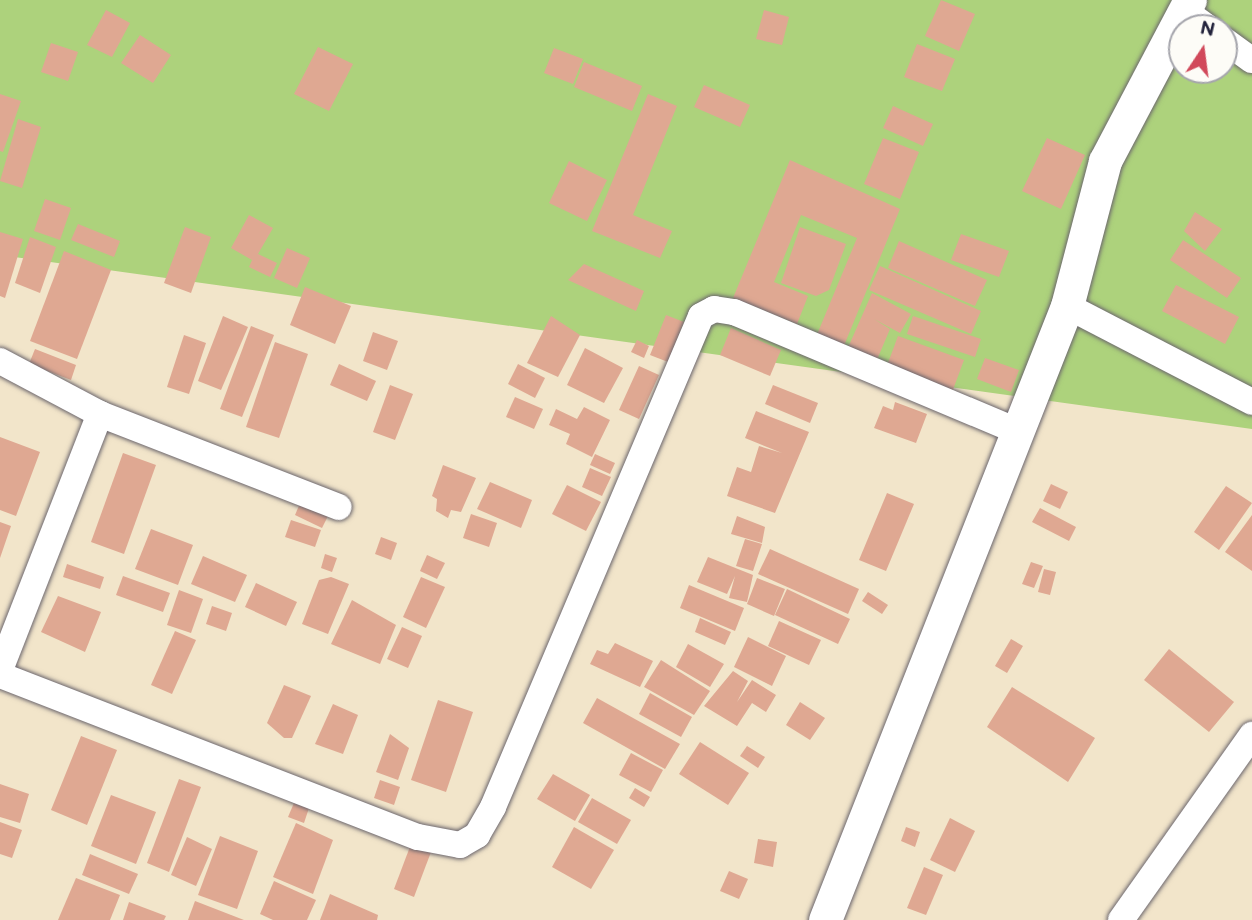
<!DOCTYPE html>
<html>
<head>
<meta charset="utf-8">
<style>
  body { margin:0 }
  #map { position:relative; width:1252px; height:920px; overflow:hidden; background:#f2e5ca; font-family:"Balsamiq Sans",sans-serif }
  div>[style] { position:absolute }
  .green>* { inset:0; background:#add27c }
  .building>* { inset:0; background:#dfa892 }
  .roads { filter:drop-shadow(0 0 2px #6b666d) drop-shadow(0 0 2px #6b666d) }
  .minor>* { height:26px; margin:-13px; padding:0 13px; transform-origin:13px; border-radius:13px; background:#fff }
  .tertiary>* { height:33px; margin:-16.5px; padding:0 16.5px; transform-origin:16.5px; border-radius:16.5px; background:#fff }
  span { translate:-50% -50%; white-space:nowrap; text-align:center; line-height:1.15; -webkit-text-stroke:5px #fdfcf7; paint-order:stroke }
  .north { position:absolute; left:1168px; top:14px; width:70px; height:70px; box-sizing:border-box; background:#fdfcf7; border:2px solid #a5a5ac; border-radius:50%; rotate:13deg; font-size:19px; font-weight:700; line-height:28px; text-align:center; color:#22223b }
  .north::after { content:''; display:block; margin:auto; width:24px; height:32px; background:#d1495b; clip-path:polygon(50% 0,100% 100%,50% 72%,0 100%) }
</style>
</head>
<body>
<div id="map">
  <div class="green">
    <div style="clip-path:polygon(evenodd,0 0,1252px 0,1252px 429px,0 255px,0 0,1182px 28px,1224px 28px,1224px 70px,1182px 70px,1182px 28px)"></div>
  </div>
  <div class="building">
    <div style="clip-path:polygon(941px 0,975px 14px,959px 51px,925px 36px)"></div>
    <div style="clip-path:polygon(106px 10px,130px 23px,112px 57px,87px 45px)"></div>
    <div style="clip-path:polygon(764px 10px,789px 17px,782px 45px,756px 39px)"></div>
    <div style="clip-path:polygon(140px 35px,171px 55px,153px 83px,121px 63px)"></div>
    <div style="clip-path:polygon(51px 43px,78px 52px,68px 81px,41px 72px)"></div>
    <div style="clip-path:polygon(917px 44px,955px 59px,942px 91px,904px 77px)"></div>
    <div style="clip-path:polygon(318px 47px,353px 64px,329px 111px,294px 94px)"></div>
    <div style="clip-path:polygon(554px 48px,583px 59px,573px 84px,544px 73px)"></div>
    <div style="clip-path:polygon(584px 62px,642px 86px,632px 111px,574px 87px)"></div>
    <div style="clip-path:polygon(704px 85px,750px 105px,740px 127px,694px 107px)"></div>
    <div style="clip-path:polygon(0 94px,21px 101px,3px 152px,0 151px)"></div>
    <div style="clip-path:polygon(648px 94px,677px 106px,633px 215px,672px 231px,660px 258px,592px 231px)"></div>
    <div style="clip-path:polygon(893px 106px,933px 124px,923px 146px,883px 128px)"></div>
    <div style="clip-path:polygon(18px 119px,41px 127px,22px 188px,0 181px)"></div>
    <div style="clip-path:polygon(883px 138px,919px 152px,900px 199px,864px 184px)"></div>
    <div style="clip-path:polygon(1047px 138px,1085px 155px,1061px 209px,1022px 191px)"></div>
    <div style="clip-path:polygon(790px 160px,900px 209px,843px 348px,816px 337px,857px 238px,801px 215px,774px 282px,808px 296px,797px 324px,733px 298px)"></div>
    <div style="clip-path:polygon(569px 161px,607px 180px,587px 221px,549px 203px)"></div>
    <div style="clip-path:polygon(45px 199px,71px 208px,60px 240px,34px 231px)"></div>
    <div style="clip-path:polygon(1195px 212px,1222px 229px,1205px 251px,1184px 231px)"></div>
    <div style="clip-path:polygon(249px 215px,273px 228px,258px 254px,277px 263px,270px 277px,249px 267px,252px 260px,231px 248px)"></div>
    <div style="clip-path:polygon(78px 224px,120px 241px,114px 257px,71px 240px)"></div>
    <div style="clip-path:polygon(185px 227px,211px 237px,191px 293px,164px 283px)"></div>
    <div style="clip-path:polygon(800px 227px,846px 244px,829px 290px,816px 296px,781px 283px)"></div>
    <div style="clip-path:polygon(0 232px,23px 239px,5px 298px,0 296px)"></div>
    <div style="clip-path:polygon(961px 234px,1009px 251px,999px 277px,951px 260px)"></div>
    <div style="clip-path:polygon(30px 237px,56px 247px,40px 293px,15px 283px)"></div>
    <div style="clip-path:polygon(1183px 240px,1241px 278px,1227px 298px,1170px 260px)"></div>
    <div style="clip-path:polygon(899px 241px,987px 280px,975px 306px,888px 268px)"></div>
    <div style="clip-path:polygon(287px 248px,310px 258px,297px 288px,274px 278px)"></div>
    <div style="clip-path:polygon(64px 251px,111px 270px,77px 359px,30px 341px)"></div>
    <div style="clip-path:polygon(584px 264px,644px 291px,636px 311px,568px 280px)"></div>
    <div style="clip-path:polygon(880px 266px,981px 311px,971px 334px,869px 290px)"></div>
    <div style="clip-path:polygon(1176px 285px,1239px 317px,1225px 344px,1162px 311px)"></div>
    <div style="clip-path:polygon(305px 287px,351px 306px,335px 344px,290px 325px)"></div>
    <div style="clip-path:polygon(872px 293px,911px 314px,900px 333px,874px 319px,890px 329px,876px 362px,847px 350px)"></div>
    <div style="clip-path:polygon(666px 315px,684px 322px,668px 362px,650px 355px)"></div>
    <div style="clip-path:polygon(223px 316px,248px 327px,221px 390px,198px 381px)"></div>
    <div style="clip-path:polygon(551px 316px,580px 335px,558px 377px,527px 363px)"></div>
    <div style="clip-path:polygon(913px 316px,981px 339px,975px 357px,907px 334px)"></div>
    <div style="clip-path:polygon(251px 326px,274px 335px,242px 417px,220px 409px)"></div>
    <div style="clip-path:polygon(731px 328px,781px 350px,770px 376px,720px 355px)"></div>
    <div style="clip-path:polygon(373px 332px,398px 341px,387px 370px,363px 361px)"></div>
    <div style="clip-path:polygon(184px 335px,206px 343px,189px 394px,167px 387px)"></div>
    <div style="clip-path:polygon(898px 336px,964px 360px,951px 395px,885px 371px)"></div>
    <div style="clip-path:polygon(637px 340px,649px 346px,644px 358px,631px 352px)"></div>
    <div style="clip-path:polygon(275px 342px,308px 354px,279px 438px,246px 427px)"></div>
    <div style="clip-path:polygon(585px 348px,623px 368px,604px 403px,567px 385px)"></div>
    <div style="clip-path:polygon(35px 349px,76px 365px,71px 380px,29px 364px)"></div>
    <div style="clip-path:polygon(985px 358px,1019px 370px,1011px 392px,977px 379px)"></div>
    <div style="clip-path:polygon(339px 364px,376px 381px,367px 401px,330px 385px)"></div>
    <div style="clip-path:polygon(518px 364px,545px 378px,535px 398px,508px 384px)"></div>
    <div style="clip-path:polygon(639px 366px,659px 375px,639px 419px,619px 410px)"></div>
    <div style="clip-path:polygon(390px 385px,413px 394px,395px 440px,373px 432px)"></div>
    <div style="clip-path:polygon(773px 385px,818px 403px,810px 423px,765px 404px)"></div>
    <div style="clip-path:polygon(515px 397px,543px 409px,534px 429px,506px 417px)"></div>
    <div style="clip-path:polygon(895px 402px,927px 414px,916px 443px,874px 428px,883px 406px,893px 410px)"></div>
    <div style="clip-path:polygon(584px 407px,610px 420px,592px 457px,566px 444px,570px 434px,549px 425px,556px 409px,577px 419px)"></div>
    <div style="clip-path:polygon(756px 411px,809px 432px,775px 513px,727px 496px,737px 467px,751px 472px,759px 446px,782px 453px,745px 438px)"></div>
    <div style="clip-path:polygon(0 437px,40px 452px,16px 516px,0 510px)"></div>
    <div style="clip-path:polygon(123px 453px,156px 465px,124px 554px,91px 542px)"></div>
    <div style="clip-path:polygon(595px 454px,615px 463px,610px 474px,590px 465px)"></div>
    <div style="clip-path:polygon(443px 465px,476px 478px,461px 512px,451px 510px,448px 518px,436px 511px,437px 499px,432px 496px)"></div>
    <div style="clip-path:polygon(590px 468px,611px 477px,602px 496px,582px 487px)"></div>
    <div style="clip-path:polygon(490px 482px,532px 500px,521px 528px,477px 509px)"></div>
    <div style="clip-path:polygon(1051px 484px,1068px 492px,1060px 509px,1043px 501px)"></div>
    <div style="clip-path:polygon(567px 485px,601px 502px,586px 531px,552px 514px)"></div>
    <div style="clip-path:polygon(1226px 486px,1252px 503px,1219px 550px,1194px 532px)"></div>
    <div style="clip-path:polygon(887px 493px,914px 504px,886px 571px,859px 560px)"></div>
    <div style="clip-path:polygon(301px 501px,329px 514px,322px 528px,295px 515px)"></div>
    <div style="clip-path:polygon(1040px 508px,1076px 527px,1069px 541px,1032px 522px)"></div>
    <div style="clip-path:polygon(471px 514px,497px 523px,489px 547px,463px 538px)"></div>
    <div style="clip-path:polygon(1252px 515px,1252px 571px,1225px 552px)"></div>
    <div style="clip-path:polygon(737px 516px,765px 527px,762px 543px,731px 534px)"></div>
    <div style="clip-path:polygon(291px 520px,321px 530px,315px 547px,285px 537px)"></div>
    <div style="clip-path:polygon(0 522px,11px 526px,0 558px)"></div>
    <div style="clip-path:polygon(151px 529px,193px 545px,178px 585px,135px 569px)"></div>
    <div style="clip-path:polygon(381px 537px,397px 543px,391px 560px,375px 554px)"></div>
    <div style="clip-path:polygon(745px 539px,762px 544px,753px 571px,736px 566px)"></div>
    <div style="clip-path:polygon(770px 549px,859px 589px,848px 614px,758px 574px)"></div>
    <div style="clip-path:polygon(325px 554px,337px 558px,332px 572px,321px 568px)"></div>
    <div style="clip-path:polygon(427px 555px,445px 563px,437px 579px,420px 571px)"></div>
    <div style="clip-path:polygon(203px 556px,247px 575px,235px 602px,191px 584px)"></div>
    <div style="clip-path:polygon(708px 557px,753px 575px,747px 602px,729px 598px,735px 576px,727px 594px,697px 582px)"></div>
    <div style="clip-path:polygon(1031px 562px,1043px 566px,1034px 588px,1022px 584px)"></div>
    <div style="clip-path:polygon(67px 564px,104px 577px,100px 589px,63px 577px)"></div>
    <div style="clip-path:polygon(1044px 569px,1056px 572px,1050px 595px,1038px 592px)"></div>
    <div style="clip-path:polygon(123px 576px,170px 593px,163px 612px,116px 595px)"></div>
    <div style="clip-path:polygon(331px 577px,349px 584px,328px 634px,302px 624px,319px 580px)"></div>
    <div style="clip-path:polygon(421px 577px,445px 587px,426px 628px,403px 617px)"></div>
    <div style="clip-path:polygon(757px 578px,785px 589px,774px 616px,747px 604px)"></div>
    <div style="clip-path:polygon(256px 583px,297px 602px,286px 626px,245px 607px)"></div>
    <div style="clip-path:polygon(689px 585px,744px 608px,735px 631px,680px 608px)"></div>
    <div style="clip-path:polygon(787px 589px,850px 619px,838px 644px,775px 615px)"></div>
    <div style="clip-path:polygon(179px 590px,203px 599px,191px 633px,167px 625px)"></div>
    <div style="clip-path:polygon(868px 592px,888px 605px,882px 614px,862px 601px)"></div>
    <div style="clip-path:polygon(58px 596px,101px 612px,85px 652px,41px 632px)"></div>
    <div style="clip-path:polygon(352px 600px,396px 625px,380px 664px,331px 644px)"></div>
    <div style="clip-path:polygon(212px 606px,232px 613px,226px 631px,206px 624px)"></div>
    <div style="clip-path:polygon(700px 618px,731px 632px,725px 645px,695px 632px)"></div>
    <div style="clip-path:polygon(779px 621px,821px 640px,809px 665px,768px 646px)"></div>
    <div style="clip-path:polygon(402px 627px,422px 636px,408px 668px,387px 659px)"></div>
    <div style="clip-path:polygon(175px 631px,196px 640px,172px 694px,151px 685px)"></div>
    <div style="clip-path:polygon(748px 637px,786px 656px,772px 686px,734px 667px)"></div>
    <div style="clip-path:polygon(1011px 639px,1023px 646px,1007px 673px,995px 666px)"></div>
    <div style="clip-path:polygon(615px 643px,653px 661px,640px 687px,590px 664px,597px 650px,608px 654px)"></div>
    <div style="clip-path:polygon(688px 644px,724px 664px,710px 687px,676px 667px)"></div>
    <div style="clip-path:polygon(1169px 649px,1234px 702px,1209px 732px,1144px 680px)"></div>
    <div style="clip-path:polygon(661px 660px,710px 691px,694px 715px,644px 687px)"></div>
    <div style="clip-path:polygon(733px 671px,748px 681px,737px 702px,752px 680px,776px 695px,766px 712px,752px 703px,737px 726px,704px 706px)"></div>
    <div style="clip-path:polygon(284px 685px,311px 696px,292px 738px,284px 738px,267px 723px)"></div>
    <div style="clip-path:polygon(1012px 687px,1095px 738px,1068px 782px,987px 727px)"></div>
    <div style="clip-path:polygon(650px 693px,692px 717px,681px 737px,639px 714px)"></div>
    <div style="clip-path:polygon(597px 698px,680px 744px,665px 769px,583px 723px)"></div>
    <div style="clip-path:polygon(438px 700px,473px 712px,446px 792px,411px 780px)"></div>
    <div style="clip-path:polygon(800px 702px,825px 718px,810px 740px,786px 725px)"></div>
    <div style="clip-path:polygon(333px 704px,358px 715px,343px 754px,315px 744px)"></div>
    <div style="clip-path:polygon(390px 734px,409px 748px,398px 780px,376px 772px)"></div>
    <div style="clip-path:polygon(81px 736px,117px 750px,87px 825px,51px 810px)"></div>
    <div style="clip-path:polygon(700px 742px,749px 773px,728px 805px,679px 774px)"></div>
    <div style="clip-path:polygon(747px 746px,765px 757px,758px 768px,740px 756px)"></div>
    <div style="clip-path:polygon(631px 753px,663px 770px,651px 792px,619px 775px)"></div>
    <div style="clip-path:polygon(553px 774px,590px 795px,575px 821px,537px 799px)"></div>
    <div style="clip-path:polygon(179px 779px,201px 787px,169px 872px,147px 863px)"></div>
    <div style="clip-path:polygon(380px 780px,400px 787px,394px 805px,374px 798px)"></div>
    <div style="clip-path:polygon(0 784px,29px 794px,20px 823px,0 817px)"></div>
    <div style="clip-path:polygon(635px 788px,650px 797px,644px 807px,629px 798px)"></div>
    <div style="clip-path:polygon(111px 795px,156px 812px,136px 864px,91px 846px)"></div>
    <div style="clip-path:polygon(592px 798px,631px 820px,617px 844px,578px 822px)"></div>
    <div style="clip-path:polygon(294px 803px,309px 808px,304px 823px,288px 817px)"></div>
    <div style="clip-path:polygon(950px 818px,975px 831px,955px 872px,930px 860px)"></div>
    <div style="clip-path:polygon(0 822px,22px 830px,12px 858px,0 854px)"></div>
    <div style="clip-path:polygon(296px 823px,333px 840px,313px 894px,273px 877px)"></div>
    <div style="clip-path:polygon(574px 827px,614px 850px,591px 889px,552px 867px)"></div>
    <div style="clip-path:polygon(906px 827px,920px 832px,915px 847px,901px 841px)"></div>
    <div style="clip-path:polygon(220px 836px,258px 851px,237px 909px,198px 895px)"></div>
    <div style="clip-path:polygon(187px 837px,212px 849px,196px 886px,171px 875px)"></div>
    <div style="clip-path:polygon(758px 839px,777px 842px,773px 867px,754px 863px)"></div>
    <div style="clip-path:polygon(411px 844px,431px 852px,414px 897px,394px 889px)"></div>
    <div style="clip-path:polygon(90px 854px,138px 874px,129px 894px,82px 875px)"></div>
    <div style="clip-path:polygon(924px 867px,943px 875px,926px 915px,907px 908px)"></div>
    <div style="clip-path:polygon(729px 871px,748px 879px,739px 899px,720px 891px)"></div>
    <div style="clip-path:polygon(76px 878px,120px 895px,110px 920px,58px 920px)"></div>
    <div style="clip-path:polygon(274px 881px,316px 900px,307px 920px,273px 920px,260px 914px)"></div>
    <div style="clip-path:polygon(330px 894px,378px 915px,377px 920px,320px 920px)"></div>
    <div style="clip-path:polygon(195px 901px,244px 920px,188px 920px)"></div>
    <div style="clip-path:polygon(129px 902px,166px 916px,164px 920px,123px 920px)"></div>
  </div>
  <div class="roads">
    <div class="minor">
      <div style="left:1185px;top:11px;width:29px;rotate:36deg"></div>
      <div style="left:1224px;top:40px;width:34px;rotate:36deg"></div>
      <div style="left:1067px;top:306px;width:208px;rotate:27.4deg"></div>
      <div style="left:0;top:361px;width:113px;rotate:27.9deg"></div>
      <div style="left:100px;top:414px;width:256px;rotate:21.3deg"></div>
      <div style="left:0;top:670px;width:275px;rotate:-68.7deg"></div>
      <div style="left:0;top:675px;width:448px;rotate:21.2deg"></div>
      <div style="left:418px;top:837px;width:43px;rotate:10.8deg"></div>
      <div style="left:460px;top:845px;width:20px;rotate:-30deg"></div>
      <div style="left:477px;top:835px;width:32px;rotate:-60deg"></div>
      <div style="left:493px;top:807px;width:533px;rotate:-67.04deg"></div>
      <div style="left:701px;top:316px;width:15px;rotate:-28deg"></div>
      <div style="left:714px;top:309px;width:20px;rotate:9deg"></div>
      <div style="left:734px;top:312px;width:307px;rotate:22.8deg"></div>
      <div style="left:1121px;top:920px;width:227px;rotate:-54.7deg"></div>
    </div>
    <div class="tertiary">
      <div style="left:825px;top:920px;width:660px;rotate:-68.49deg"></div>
      <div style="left:1067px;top:306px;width:150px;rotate:-75.3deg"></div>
      <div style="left:1105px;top:161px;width:182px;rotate:-62.2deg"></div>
    </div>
  </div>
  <div class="north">N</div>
</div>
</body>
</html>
